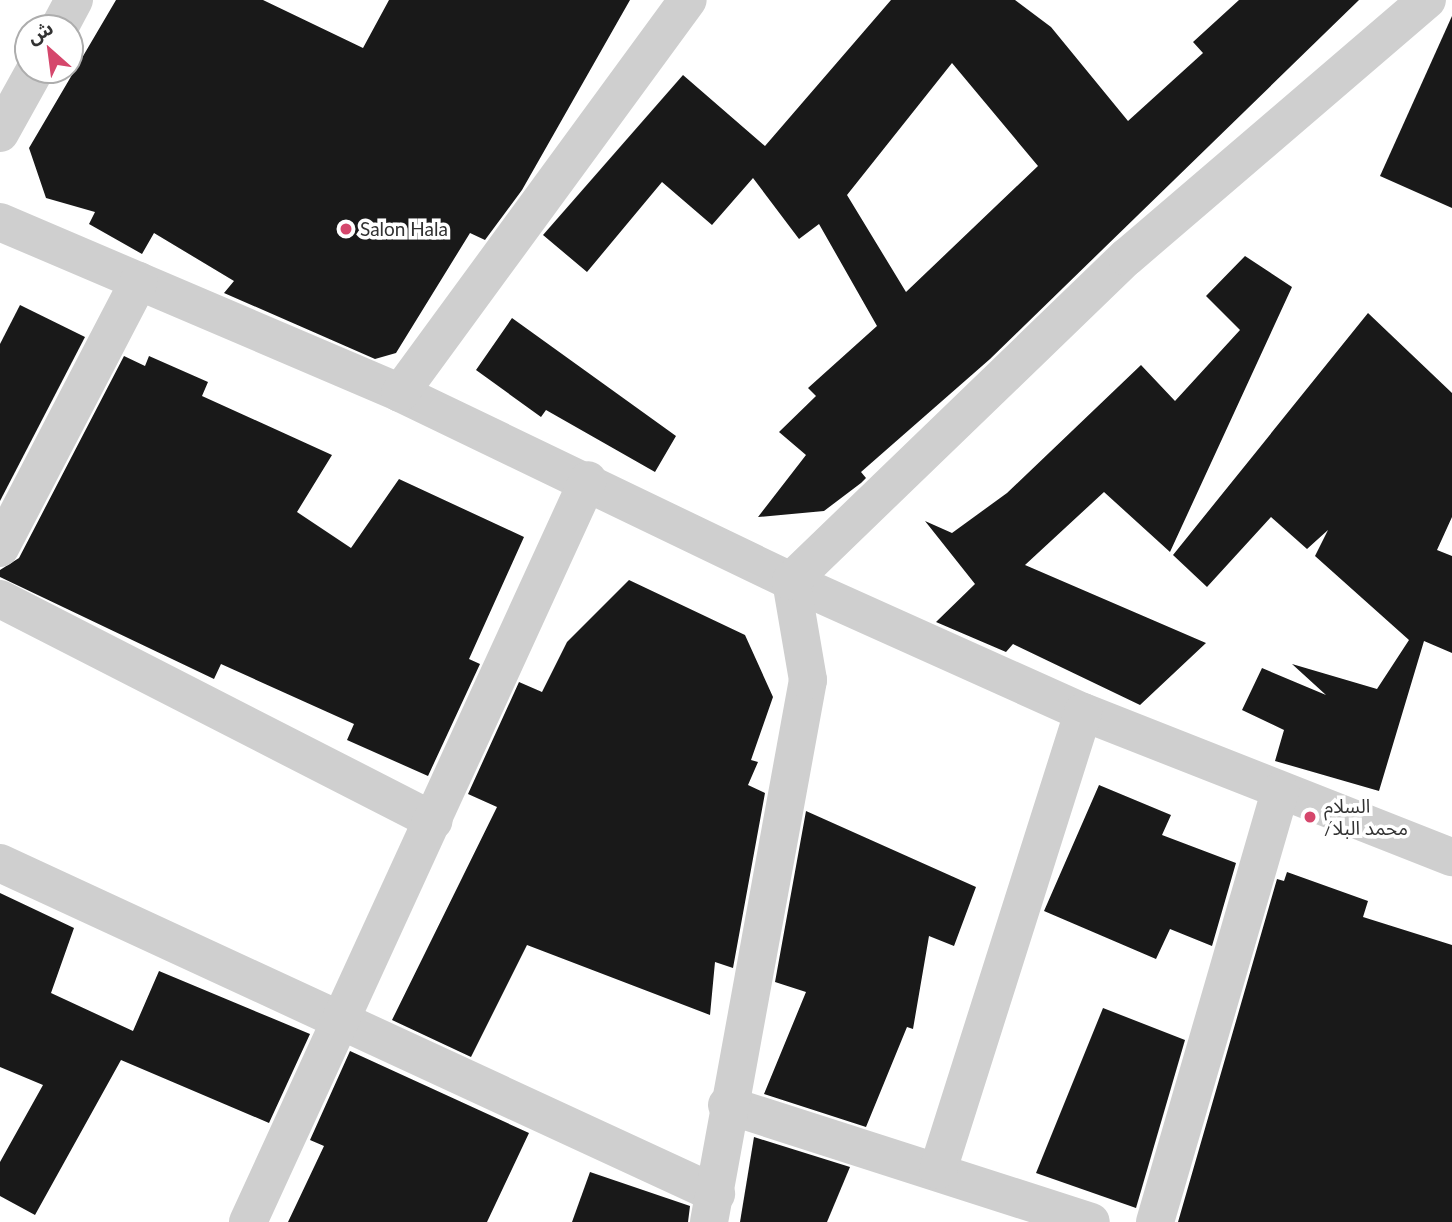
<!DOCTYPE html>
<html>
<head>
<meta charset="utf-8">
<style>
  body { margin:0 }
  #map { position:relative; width:1452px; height:1222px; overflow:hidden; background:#fff; font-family:Lato,"Noto Sans Arabic",sans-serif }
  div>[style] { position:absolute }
  .building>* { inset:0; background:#191919 }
  .minor>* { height:38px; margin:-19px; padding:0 19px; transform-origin:19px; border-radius:19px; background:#cfcfcf }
  .dots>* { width:19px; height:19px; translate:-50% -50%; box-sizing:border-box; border:4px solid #fff; border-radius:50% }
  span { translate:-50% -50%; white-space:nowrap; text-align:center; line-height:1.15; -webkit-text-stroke:7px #fff; paint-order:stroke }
  .poi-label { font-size:19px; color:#323232 }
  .left { translate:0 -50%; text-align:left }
  .north { position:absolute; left:14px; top:14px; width:70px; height:70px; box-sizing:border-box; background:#fff; border:2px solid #adadad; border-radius:50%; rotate:332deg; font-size:19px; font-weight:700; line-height:28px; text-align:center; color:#323232 }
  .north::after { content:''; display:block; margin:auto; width:24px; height:32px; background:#d5476c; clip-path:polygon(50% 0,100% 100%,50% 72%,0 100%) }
</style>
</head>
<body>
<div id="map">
  <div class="building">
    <div style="clip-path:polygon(116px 0,263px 0,363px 48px,389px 0,630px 0,522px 190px,485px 240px,470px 233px,396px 353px,375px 359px,224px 293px,234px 281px,154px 233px,142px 254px,89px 224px,95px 212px,46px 198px,29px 148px)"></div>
    <div style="clip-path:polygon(evenodd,891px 0,1015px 0,1051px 27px,1128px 121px,1203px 53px,1193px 42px,1239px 0,1359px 0,990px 359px,861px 472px,866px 478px,861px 483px,824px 511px,758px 517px,806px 455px,779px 432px,816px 396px,808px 388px,877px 326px,819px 224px,799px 239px,753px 178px,712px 225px,662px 182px,587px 272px,543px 235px,683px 75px,765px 146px,891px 0,952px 63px,1038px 166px,906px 292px,847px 195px,952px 63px)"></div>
    <div style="clip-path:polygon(1452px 16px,1452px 208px,1380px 176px)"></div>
    <div style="clip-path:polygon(1245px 256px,1292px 287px,1170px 552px,1104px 492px,1025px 565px,1206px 643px,1140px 705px,1013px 644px,1006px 652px,936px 622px,975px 584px,925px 521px,952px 533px,1007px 493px,1141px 365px,1175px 401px,1240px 330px,1206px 296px)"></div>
    <div style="clip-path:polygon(20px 305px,85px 337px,0 501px,0 344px)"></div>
    <div style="clip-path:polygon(1368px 313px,1452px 393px,1452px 517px,1437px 550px,1452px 556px,1452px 653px,1424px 641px,1379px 791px,1275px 761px,1284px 730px,1242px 710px,1262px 668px,1326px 695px,1292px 664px,1377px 689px,1409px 640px,1315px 556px,1328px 530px,1307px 549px,1271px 517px,1207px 587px,1173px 555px)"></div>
    <div style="clip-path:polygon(512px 318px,676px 436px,655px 472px,546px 410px,541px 417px,476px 370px)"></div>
    <div style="clip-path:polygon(124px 356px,145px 366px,149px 356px,208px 382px,202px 396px,332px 455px,297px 512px,351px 548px,399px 479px,524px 537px,469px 659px,480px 664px,428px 776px,347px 740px,354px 724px,221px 664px,214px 679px,0 577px,0 570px,19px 558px)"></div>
    <div style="clip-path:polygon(629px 580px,745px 635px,773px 697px,751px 760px,758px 762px,748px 785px,765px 793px,733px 968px,715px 962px,710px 1015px,527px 945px,471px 1057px,392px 1020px,497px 807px,468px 794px,519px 682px,542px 692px,567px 642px)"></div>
    <div style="clip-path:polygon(1099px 785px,1171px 815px,1162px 835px,1236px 863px,1212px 946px,1170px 929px,1156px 959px,1044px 911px)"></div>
    <div style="clip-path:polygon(806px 811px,976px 887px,954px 946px,929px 936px,913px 1029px,907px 1027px,866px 1127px,764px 1094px,806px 992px,775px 982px)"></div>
    <div style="clip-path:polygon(1287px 872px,1368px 901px,1363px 917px,1452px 945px,1452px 1222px,1178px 1222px,1277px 879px,1284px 881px)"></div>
    <div style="clip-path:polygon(0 893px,74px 928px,51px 993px,133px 1031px,159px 971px,310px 1034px,269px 1123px,121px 1060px,35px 1215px,0 1196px,0 1162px,43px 1085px,0 1067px)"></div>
    <div style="clip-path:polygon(1103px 1008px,1185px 1040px,1136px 1208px,1036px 1173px)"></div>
    <div style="clip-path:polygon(350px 1051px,529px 1133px,487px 1222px,288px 1222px,324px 1146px,310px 1140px)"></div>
    <div style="clip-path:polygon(754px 1137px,850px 1167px,827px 1222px,740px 1222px)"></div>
    <div style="clip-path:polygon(590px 1172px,690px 1206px,688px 1222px,572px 1222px)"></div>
  </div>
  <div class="minor">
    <div style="left:59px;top:28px;width:32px;rotate:-62deg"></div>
    <div style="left:0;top:133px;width:72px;rotate:-60.9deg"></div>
    <div style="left:0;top:222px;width:435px;rotate:23.1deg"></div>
    <div style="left:400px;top:393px;width:434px;rotate:25.7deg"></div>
    <div style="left:791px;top:581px;width:320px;rotate:24.2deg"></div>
    <div style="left:1083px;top:712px;width:396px;rotate:21.5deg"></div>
    <div style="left:400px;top:393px;width:487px;rotate:-53.8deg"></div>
    <div style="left:0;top:548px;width:301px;rotate:-62.5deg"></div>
    <div style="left:0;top:599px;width:487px;rotate:27.1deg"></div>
    <div style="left:0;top:863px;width:789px;rotate:24.81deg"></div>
    <div style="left:727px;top:1105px;width:382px;rotate:17.8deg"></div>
    <div style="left:938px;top:1170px;width:480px;rotate:-72.4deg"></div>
    <div style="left:248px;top:1222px;width:816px;rotate:-65.38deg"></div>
    <div style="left:709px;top:1222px;width:551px;rotate:-79.65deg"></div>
    <div style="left:808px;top:680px;width:100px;rotate:-99.7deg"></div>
    <div style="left:791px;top:581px;width:467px;rotate:-44deg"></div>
    <div style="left:1127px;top:257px;width:395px;rotate:-40.6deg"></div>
    <div style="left:1155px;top:1222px;width:449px;rotate:-73.8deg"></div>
  </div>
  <div class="dots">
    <div style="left:346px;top:229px;background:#d5476c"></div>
    <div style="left:1310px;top:817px;background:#d5476c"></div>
  </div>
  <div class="poi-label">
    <span class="left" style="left:360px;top:229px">Salon Hala</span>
    <span class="left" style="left:1324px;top:817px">السلام<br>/محمد البلا</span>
  </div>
  <div class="north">ش</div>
</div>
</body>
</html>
